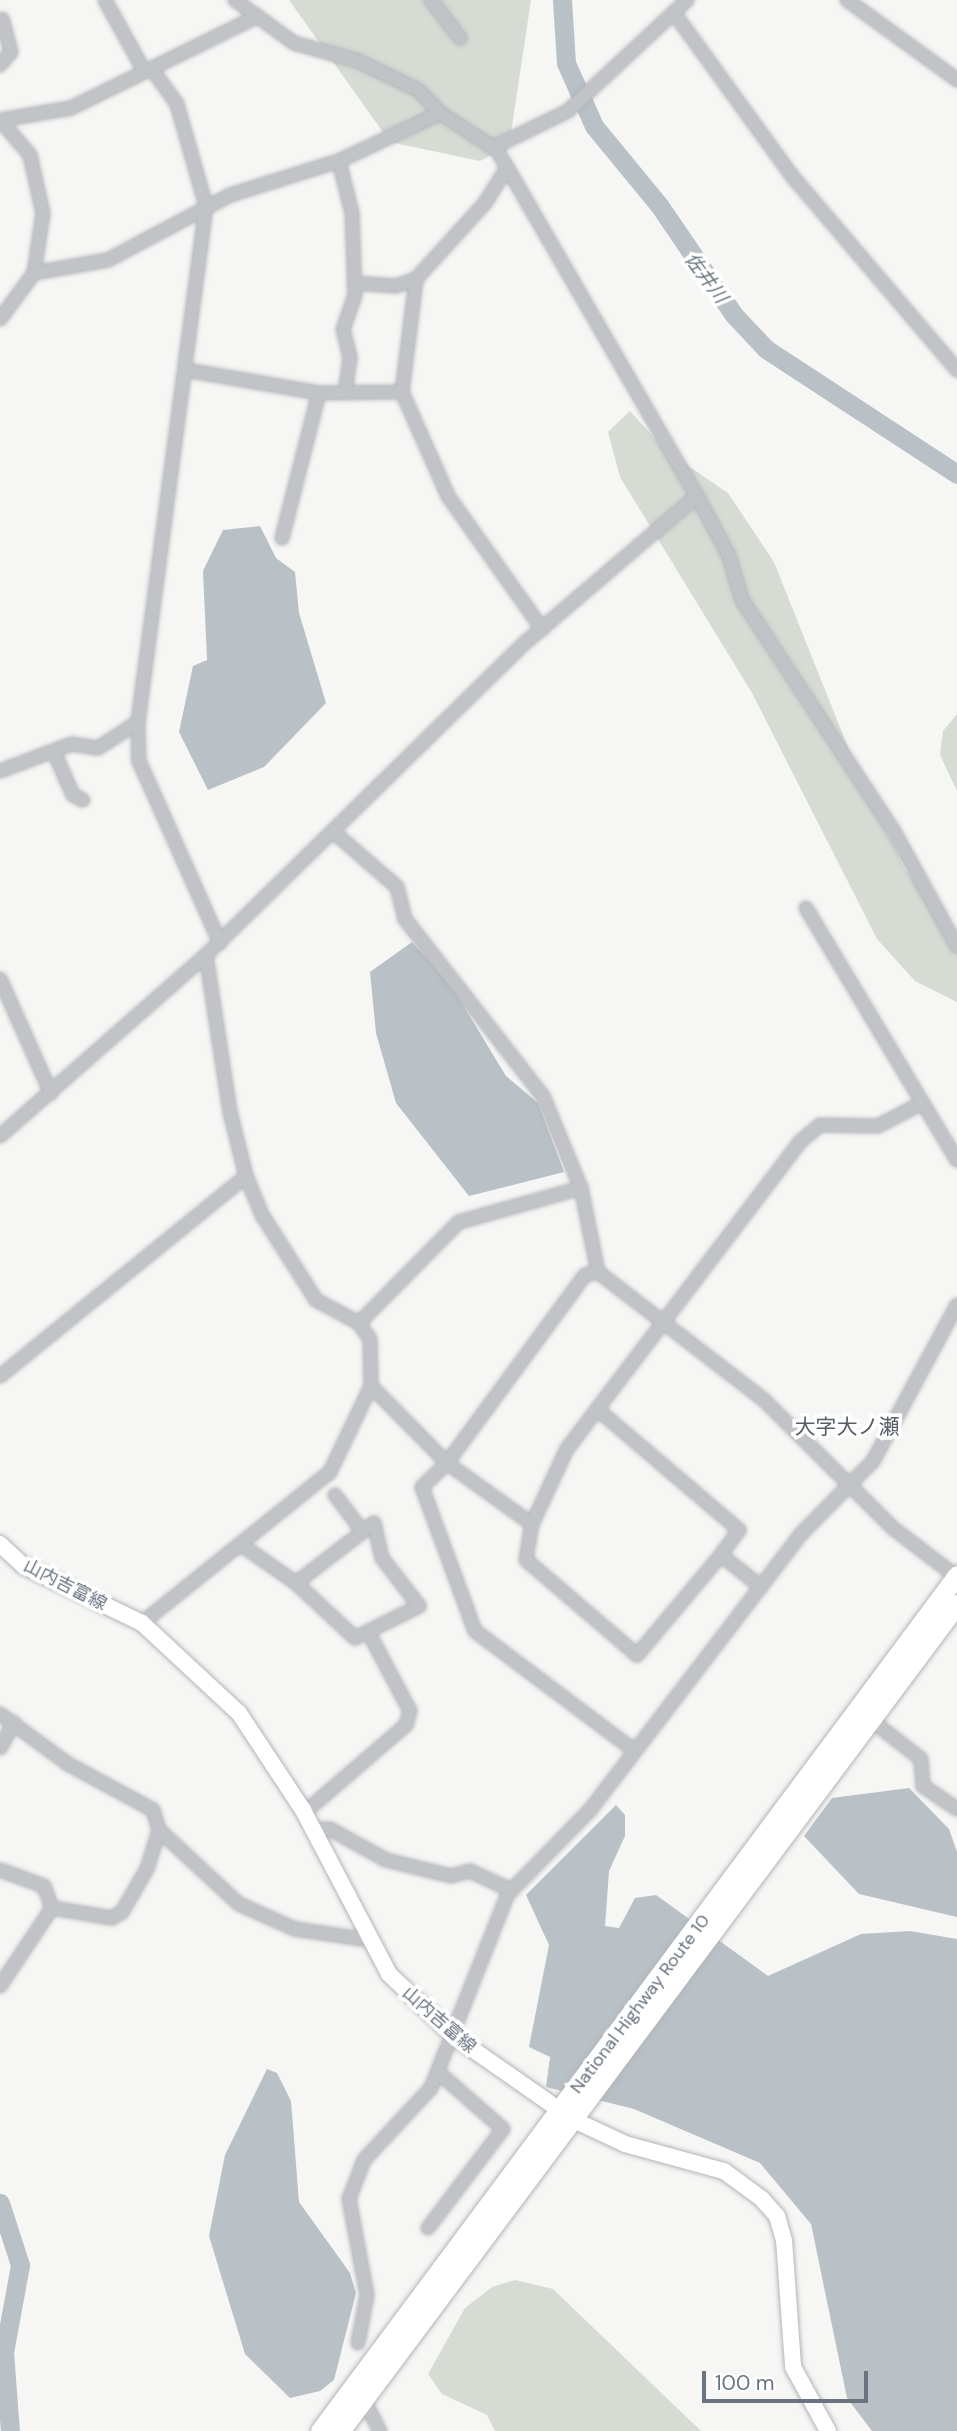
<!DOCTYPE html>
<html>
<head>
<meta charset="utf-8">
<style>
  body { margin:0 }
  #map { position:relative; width:957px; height:2431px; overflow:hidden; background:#f6f6f4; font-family:"DM Sans","Noto Sans JP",sans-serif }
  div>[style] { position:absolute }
  .green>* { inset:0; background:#d6dbd4 }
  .water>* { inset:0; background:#b9c0c6 }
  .river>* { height:19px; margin:-9.5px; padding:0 9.5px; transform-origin:9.5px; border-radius:9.5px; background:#b9c0c6 }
  .roads { filter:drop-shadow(0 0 2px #b2b5b9) drop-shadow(0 0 2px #b2b5b9) }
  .minor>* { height:12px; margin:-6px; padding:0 6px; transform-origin:6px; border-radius:6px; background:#c1c3c7 }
  .major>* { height:16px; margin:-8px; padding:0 8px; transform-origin:8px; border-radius:8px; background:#fff }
  .highway>* { height:19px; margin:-9.5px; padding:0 9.5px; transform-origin:9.5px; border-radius:9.5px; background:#fff }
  span { translate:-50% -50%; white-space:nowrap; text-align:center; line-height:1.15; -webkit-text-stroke:7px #fff; paint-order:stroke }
  .street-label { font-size:18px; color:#6a7481 }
  .water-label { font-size:19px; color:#66747d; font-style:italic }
  .quarter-label { font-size:21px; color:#565e67 }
  .scale { position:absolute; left:702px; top:2371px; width:166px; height:32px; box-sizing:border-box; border:4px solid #6a7481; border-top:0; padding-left:9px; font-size:21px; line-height:24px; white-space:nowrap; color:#6a7481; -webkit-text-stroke:5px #fff; paint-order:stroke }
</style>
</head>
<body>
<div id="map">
  <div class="green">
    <div style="clip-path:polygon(289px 0,531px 0,509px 146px,480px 161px,390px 142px)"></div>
    <div style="clip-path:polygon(630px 411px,665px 450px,728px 493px,774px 562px,861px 780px,904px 868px,957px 938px,957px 1002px,915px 981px,877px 939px,752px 693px,620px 477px,608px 432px)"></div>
    <div style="clip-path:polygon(957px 714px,957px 791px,940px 755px,943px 731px)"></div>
    <div style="clip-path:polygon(515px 2280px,553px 2289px,701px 2431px,495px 2431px,487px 2415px,442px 2394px,428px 2374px,465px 2308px,492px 2287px)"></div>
  </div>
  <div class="water">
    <div style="clip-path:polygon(260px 526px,276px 558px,295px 572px,299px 613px,326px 703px,264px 767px,208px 790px,179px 732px,193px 666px,207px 660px,203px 571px,223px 530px)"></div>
    <div style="clip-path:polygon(412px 942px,449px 982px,506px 1076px,538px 1103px,564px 1172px,469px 1196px,396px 1103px,376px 1033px,370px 972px)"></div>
    <div style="clip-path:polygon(909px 1788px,949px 1829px,957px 1852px,957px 1917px,859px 1894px,804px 1836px,832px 1798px)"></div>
    <div style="clip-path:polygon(616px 1805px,625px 1815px,625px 1836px,609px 1871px,605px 1926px,619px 1928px,635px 1898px,656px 1895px,768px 1976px,861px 1934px,910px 1931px,957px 1939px,957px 2431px,872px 2431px,847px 2398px,811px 2224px,760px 2163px,634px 2109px,546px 2087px,550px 2057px,529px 2047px,549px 1945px,526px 1895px)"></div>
    <div style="clip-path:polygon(267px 2069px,277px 2073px,291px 2101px,299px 2202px,350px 2273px,356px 2293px,334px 2380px,320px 2391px,290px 2398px,245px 2354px,209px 2236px,225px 2155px)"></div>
  </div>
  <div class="river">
    <div style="left:562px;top:0;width:63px;rotate:86.4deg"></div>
    <div style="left:566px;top:63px;width:69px;rotate:66deg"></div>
    <div style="left:594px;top:126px;width:102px;rotate:50.6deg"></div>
    <div style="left:659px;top:205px;width:133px;rotate:55.7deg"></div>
    <div style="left:734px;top:315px;width:47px;rotate:46.7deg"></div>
    <div style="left:766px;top:349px;width:228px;rotate:33.2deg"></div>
    <div style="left:0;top:2203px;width:65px;rotate:72.1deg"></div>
    <div style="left:20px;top:2265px;width:88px;rotate:100.4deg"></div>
    <div style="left:4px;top:2352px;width:79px;rotate:85.7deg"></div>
  </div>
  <div class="roads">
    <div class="minor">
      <div style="left:105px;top:0;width:81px;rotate:61.2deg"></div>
      <div style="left:235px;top:0;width:73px;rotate:36.1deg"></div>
      <div style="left:294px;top:43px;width:66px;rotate:15.7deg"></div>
      <div style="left:358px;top:61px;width:67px;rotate:25.8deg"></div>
      <div style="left:418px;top:90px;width:32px;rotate:46deg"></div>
      <div style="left:440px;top:113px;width:68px;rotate:33deg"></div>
      <div style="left:497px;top:150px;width:400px;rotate:60deg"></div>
      <div style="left:697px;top:496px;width:68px;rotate:61.9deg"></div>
      <div style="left:729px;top:556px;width:46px;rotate:73.5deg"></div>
      <div style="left:742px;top:600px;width:273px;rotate:56.7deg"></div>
      <div style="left:892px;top:828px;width:135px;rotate:61.2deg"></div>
      <div style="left:431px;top:0;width:48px;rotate:52.7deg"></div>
      <div style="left:847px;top:0;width:136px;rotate:36deg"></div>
      <div style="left:674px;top:13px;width:201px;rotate:54.1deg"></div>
      <div style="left:792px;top:176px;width:255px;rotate:49.6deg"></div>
      <div style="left:0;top:65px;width:17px;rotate:-50deg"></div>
      <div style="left:11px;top:52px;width:34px;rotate:-105deg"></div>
      <div style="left:0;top:120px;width:46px;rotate:49.4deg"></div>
      <div style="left:30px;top:155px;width:59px;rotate:77.4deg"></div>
      <div style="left:43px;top:213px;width:61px;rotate:98.5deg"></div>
      <div style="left:34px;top:273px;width:57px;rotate:126.5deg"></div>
      <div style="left:1px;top:120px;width:71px;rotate:-9.7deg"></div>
      <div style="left:71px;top:108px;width:208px;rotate:-26.2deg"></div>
      <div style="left:494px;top:147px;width:82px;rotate:-25.9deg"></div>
      <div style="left:568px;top:111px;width:163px;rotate:-43deg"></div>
      <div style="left:339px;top:161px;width:54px;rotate:76deg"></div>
      <div style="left:352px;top:213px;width:82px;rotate:87.9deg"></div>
      <div style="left:355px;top:295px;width:36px;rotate:109deg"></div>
      <div style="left:343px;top:329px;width:30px;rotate:76deg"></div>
      <div style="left:350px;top:358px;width:35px;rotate:98deg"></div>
      <div style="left:34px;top:273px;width:75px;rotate:-10deg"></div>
      <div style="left:108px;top:260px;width:138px;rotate:-28deg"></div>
      <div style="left:230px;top:195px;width:114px;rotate:-17.3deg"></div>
      <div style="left:339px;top:161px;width:112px;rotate:-25.4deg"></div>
      <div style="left:354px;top:283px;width:42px;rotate:4.1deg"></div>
      <div style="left:396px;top:286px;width:21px;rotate:-19deg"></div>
      <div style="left:186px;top:370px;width:135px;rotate:9.8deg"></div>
      <div style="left:319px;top:393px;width:83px;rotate:-0.7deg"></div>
      <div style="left:402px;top:392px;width:114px;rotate:-82.9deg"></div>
      <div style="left:416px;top:279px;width:103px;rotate:-47.8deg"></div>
      <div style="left:485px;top:203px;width:41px;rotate:-57.8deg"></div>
      <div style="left:402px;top:392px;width:114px;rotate:66.1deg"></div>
      <div style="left:448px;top:496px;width:163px;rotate:54.7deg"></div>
      <div style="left:282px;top:538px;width:150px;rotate:-75.7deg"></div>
      <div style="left:138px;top:722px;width:520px;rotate:-82.49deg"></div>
      <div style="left:206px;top:206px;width:106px;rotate:-105.9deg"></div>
      <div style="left:177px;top:104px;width:44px;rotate:-125.8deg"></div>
      <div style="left:54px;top:752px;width:47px;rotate:66.2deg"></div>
      <div style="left:73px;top:795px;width:11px;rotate:27deg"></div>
      <div style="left:0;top:771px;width:77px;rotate:-20.6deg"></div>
      <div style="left:72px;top:744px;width:26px;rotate:9deg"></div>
      <div style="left:98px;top:748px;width:48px;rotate:-33deg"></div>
      <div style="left:138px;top:722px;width:39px;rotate:89deg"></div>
      <div style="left:139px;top:761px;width:199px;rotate:66deg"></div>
      <div style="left:336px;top:834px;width:81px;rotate:41deg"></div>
      <div style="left:397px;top:887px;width:33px;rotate:76deg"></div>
      <div style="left:405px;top:919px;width:224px;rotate:52.1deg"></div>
      <div style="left:543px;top:1096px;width:100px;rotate:67.6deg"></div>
      <div style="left:581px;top:1188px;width:86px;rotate:78.6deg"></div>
      <div style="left:598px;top:1272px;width:210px;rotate:37.6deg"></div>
      <div style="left:764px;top:1400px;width:183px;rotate:44.8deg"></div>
      <div style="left:894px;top:1529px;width:79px;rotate:37.3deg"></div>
      <div style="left:806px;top:908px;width:294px;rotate:59.1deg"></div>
      <div style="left:0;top:979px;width:125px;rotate:65.9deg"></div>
      <div style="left:0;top:1136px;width:274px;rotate:-41.3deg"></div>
      <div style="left:206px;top:955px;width:448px;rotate:-44.4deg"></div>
      <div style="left:526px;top:642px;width:225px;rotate:-40.5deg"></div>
      <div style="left:598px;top:1272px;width:13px;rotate:167deg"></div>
      <div style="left:585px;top:1275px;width:233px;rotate:126.3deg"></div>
      <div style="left:447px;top:1463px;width:35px;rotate:136deg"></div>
      <div style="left:422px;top:1487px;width:153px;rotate:69.8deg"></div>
      <div style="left:475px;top:1631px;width:200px;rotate:36.9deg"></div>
      <div style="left:359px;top:1323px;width:142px;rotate:-45.3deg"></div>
      <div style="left:459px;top:1222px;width:127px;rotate:-15.6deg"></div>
      <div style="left:0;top:1376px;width:317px;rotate:-39.1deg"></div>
      <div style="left:371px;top:1386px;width:108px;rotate:45.4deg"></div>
      <div style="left:447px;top:1463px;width:105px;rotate:35.7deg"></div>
      <div style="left:597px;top:1409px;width:187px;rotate:40.4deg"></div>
      <div style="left:739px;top:1530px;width:31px;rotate:126deg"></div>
      <div style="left:335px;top:1495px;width:46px;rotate:52.9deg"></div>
      <div style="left:240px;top:1544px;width:68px;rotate:34.9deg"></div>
      <div style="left:296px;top:1583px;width:81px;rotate:43deg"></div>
      <div style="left:355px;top:1638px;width:72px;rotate:-26.6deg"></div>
      <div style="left:419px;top:1606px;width:61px;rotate:-127.6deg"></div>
      <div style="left:382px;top:1558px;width:36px;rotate:-103deg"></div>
      <div style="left:374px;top:1523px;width:98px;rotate:142.4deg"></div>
      <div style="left:761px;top:1587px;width:51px;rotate:-141.3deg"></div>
      <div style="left:721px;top:1555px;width:131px;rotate:130deg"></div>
      <div style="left:637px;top:1655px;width:146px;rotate:-139.4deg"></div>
      <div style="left:526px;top:1560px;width:36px;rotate:-81deg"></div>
      <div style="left:532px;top:1524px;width:83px;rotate:-65deg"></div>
      <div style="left:567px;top:1449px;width:387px;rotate:-52.8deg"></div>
      <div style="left:801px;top:1141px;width:25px;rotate:-40deg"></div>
      <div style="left:820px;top:1125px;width:58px;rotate:1deg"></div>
      <div style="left:878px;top:1126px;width:50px;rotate:-27.6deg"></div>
      <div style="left:142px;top:1623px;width:241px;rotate:-38.8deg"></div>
      <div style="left:330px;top:1472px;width:95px;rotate:-64.5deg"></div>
      <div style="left:371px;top:1386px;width:47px;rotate:-91.2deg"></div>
      <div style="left:370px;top:1339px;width:19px;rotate:-125deg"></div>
      <div style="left:359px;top:1323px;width:49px;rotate:-151.9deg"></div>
      <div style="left:316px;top:1300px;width:101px;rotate:-122.4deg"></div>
      <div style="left:262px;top:1215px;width:42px;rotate:-112.3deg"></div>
      <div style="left:246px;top:1176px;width:66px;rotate:-104deg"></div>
      <div style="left:230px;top:1112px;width:159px;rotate:-98.7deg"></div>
      <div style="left:0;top:1714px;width:84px;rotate:36.3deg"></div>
      <div style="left:68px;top:1764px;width:97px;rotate:28.4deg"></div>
      <div style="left:153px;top:1810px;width:21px;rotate:73deg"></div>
      <div style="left:159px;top:1830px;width:39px;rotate:107deg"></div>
      <div style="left:148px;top:1867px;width:52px;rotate:120deg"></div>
      <div style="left:122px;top:1912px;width:12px;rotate:149deg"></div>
      <div style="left:112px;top:1918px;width:61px;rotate:-170.5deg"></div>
      <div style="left:52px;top:1908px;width:94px;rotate:123.7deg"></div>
      <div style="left:871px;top:1720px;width:63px;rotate:38deg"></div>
      <div style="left:921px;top:1759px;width:27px;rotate:86deg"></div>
      <div style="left:923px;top:1786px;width:41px;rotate:34.1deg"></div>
      <div style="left:0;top:1748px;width:29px;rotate:-61deg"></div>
      <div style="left:304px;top:1813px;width:135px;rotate:-40.8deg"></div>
      <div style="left:406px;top:1725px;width:15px;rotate:-74deg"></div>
      <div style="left:410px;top:1711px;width:86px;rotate:-117.8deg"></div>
      <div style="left:159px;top:1830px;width:109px;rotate:42.8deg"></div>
      <div style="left:239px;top:1904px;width:61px;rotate:24.1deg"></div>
      <div style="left:295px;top:1929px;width:75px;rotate:8.5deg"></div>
      <div style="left:313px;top:1830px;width:17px;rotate:-3deg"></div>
      <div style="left:330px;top:1829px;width:64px;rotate:29deg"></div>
      <div style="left:386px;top:1860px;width:67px;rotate:13.8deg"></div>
      <div style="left:451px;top:1876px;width:20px;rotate:-15deg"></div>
      <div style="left:470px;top:1871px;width:45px;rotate:24.9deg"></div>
      <div style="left:0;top:1870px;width:47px;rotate:20deg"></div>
      <div style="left:44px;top:1886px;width:23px;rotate:70deg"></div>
      <div style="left:428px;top:2228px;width:124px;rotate:-52.9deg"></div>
      <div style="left:503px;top:2129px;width:86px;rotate:-138.8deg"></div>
      <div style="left:358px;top:2343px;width:49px;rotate:-79.4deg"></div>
      <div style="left:367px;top:2295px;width:98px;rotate:-100.6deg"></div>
      <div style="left:349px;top:2199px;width:42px;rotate:-69deg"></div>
      <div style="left:364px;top:2160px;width:98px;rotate:-47.1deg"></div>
      <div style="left:431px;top:2088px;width:209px;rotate:-68.4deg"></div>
      <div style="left:508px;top:1894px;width:117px;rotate:-45.7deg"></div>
      <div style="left:590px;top:1810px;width:346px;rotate:-52.6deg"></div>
      <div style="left:800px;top:1535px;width:104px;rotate:-45.4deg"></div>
      <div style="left:873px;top:1461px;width:177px;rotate:-61.7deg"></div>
      <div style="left:364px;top:2400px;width:35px;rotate:63deg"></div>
    </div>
    <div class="major">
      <div style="left:0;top:1544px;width:33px;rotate:43deg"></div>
      <div style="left:24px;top:1566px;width:131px;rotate:25.8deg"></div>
      <div style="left:142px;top:1623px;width:132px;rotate:42.9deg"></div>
      <div style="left:239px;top:1713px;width:116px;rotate:56.6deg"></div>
      <div style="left:303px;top:1810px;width:185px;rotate:62.3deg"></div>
      <div style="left:389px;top:1974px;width:91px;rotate:43.7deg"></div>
      <div style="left:455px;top:2037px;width:145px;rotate:34.9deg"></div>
      <div style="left:574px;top:2120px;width:56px;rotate:25.2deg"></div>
      <div style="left:625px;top:2144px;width:103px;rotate:15.3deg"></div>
      <div style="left:724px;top:2171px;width:47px;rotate:36.4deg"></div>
      <div style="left:762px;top:2199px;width:23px;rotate:49deg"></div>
      <div style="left:777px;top:2216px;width:25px;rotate:74deg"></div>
      <div style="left:784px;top:2240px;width:127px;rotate:85.9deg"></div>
      <div style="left:793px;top:2367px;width:73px;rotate:61.3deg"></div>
    </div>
    <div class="highway">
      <div style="left:320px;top:2431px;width:1067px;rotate:-53.34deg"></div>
      <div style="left:340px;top:2431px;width:1032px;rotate:-53.27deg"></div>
    </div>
  </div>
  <div class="street-label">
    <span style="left:65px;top:1585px;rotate:27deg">山内吉富線</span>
    <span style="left:640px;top:2004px;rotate:-53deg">National Highway Route 10</span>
    <span style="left:439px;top:2020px;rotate:41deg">山内吉富線</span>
  </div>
  <div class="water-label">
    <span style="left:706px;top:278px;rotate:53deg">佐井川</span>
  </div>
  <div class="quarter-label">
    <span style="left:847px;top:1427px">大字大ノ瀬</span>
  </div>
  <div class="scale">100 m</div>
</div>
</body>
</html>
